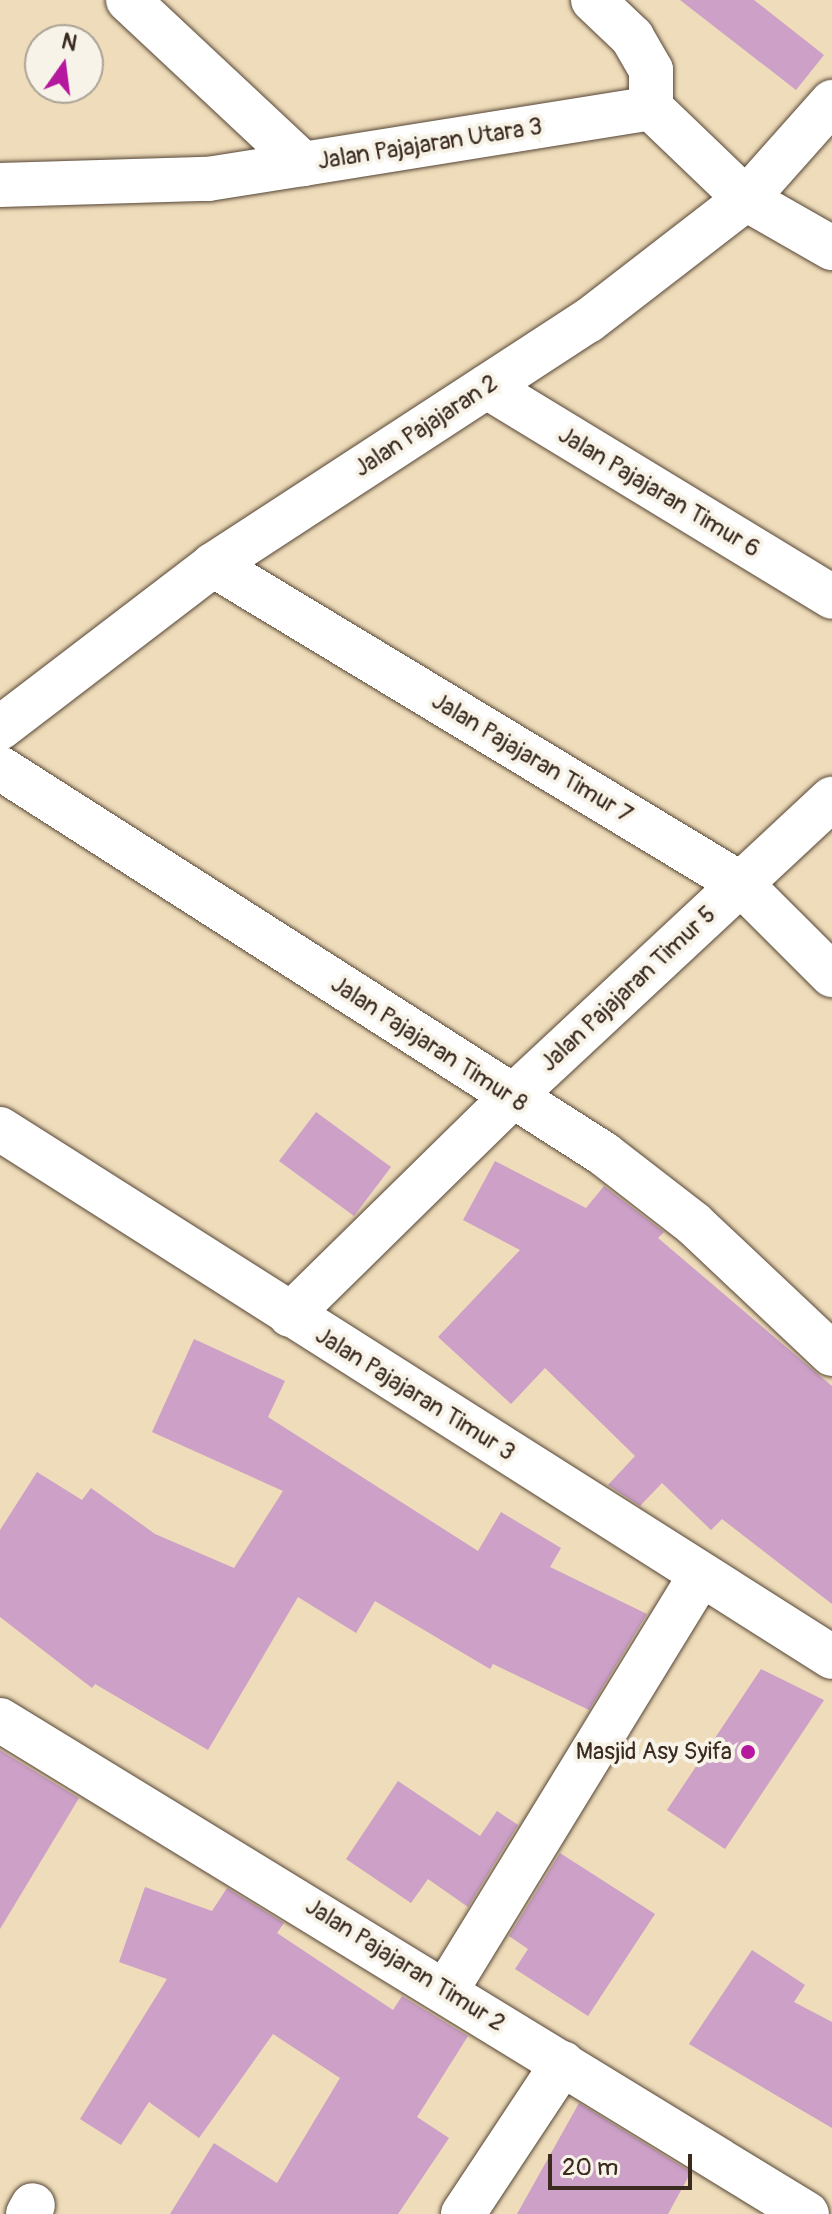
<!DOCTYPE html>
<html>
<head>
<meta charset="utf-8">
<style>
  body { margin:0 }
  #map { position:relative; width:832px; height:2214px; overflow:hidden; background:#eedcba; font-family:Pangolin,sans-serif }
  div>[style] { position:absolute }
  .building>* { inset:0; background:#cca0c7 }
  .roads { filter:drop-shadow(0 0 2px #564535) drop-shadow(0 0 2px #564535) }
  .minor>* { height:44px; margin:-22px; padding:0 22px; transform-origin:22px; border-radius:22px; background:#fff }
  .dots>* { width:22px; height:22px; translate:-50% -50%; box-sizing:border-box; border:4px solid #f7f3e8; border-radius:50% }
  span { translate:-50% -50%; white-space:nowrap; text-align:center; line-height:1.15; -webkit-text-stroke:8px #f7f3e8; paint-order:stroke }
  .street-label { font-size:24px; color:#3b2a1e }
  .poi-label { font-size:24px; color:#3b2a1e }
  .right { translate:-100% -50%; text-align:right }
  .north { position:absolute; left:24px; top:24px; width:80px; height:80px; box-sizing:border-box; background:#f7f3e8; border:2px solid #aca397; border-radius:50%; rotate:14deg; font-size:22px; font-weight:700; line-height:32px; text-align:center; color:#3b2a1e }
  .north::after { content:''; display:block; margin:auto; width:28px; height:36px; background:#b5179e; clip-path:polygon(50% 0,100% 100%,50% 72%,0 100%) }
  .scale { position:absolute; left:548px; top:2154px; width:144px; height:36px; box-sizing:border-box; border:4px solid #3b2a1e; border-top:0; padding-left:10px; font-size:24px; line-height:28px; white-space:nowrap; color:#3b2a1e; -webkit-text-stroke:6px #f7f3e8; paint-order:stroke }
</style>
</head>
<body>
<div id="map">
  <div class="building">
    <div style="clip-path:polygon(680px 0,754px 0,824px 55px,796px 90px)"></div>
    <div style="clip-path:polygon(316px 1112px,391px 1167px,354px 1216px,279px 1161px)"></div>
    <div style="clip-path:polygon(495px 1161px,586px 1208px,604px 1186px,664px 1232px,658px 1238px,832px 1386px,832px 1604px,722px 1519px,711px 1530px,662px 1483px,640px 1506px,608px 1485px,635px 1456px,545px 1368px,511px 1404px,438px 1337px,520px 1250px,463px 1220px)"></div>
    <div style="clip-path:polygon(194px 1339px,285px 1381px,268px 1417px,478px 1551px,501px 1512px,561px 1548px,550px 1567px,647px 1614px,589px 1710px,493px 1664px,490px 1669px,375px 1601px,356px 1633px,298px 1597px,208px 1750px,95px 1684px,92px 1688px,0 1617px,0 1530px,37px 1472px,82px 1500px,91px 1488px,155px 1534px,234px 1568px,283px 1491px,152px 1432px)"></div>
    <div style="clip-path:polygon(761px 1669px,824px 1700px,725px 1849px,667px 1810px)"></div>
    <div style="clip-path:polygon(0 1750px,79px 1798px,0 1929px)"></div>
    <div style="clip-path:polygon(398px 1781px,480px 1836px,497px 1811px,518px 1825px,468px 1907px,428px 1879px,411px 1903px,346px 1859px)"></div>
    <div style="clip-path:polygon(560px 1853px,655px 1914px,588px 2016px,515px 1969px,528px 1949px,509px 1936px)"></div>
    <div style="clip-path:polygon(145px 1887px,212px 1911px,227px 1888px,284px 1923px,277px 1933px,393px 2010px,402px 1996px,468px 2036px,417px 2117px,449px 2138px,398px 2214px,170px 2214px,214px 2143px,277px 2183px,340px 2078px,273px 2034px,199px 2138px,149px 2102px,121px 2145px,80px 2119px,167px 1979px,119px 1962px)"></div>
    <div style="clip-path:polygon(752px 1950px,805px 1985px,794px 2002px,832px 2022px,832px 2128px,689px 2044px)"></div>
    <div style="clip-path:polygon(579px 2103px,691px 2172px,668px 2214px,517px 2214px)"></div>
  </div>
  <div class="roads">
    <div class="minor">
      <div style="left:128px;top:0;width:240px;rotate:43.1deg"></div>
      <div style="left:303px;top:164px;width:352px;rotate:-9.1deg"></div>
      <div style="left:593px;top:0;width:54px;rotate:43.5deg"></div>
      <div style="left:632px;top:37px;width:38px;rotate:60deg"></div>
      <div style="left:651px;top:70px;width:38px;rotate:90deg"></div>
      <div style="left:651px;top:108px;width:132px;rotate:43.8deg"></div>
      <div style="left:746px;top:199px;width:99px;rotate:29.7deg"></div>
      <div style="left:0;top:185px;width:208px;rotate:-1.7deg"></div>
      <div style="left:208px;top:179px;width:96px;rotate:-9deg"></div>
      <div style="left:487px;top:387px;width:404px;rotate:31.3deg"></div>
      <div style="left:213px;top:565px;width:617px;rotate:31.14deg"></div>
      <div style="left:741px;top:884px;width:129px;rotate:45deg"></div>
      <div style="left:0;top:728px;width:268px;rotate:-37.4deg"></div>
      <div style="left:213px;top:565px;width:447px;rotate:-33.1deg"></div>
      <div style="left:588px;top:321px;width:200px;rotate:-37.7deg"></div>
      <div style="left:746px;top:199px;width:130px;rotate:-48.4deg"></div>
      <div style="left:0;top:768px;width:717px;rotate:32.58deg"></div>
      <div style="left:604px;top:1154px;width:113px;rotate:37.8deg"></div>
      <div style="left:693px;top:1223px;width:191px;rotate:43.3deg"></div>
      <div style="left:0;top:1129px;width:985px;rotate:32.4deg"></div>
      <div style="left:290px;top:1315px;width:310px;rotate:-44.5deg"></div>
      <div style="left:511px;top:1098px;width:439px;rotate:-43deg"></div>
      <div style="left:0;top:1720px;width:946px;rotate:31.47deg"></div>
      <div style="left:447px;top:1989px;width:486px;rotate:-58.5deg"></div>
      <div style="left:28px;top:2214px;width:10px;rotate:-61deg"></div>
      <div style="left:463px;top:2214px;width:181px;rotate:-56.5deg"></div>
    </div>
  </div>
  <div class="dots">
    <div style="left:748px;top:1752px;background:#b5179e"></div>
  </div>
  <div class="street-label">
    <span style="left:430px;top:144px;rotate:-9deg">Jalan Pajajaran Utara 3</span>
    <span style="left:426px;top:426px;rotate:-33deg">Jalan Pajajaran 2</span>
    <span style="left:659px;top:492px;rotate:31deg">Jalan Pajajaran Timur 6</span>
    <span style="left:532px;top:758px;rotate:31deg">Jalan Pajajaran Timur 7</span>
    <span style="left:628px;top:989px;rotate:-43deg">Jalan Pajajaran Timur 5</span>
    <span style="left:429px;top:1044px;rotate:33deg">Jalan Pajajaran Timur 8</span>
    <span style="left:415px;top:1394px;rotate:32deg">Jalan Pajajaran Timur 3</span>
    <span style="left:405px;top:1965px;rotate:32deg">Jalan Pajajaran Timur 2</span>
  </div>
  <div class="poi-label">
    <span class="right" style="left:732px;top:1752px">Masjid Asy Syifa</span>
  </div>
  <div class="north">N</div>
  <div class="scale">20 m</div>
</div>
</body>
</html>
